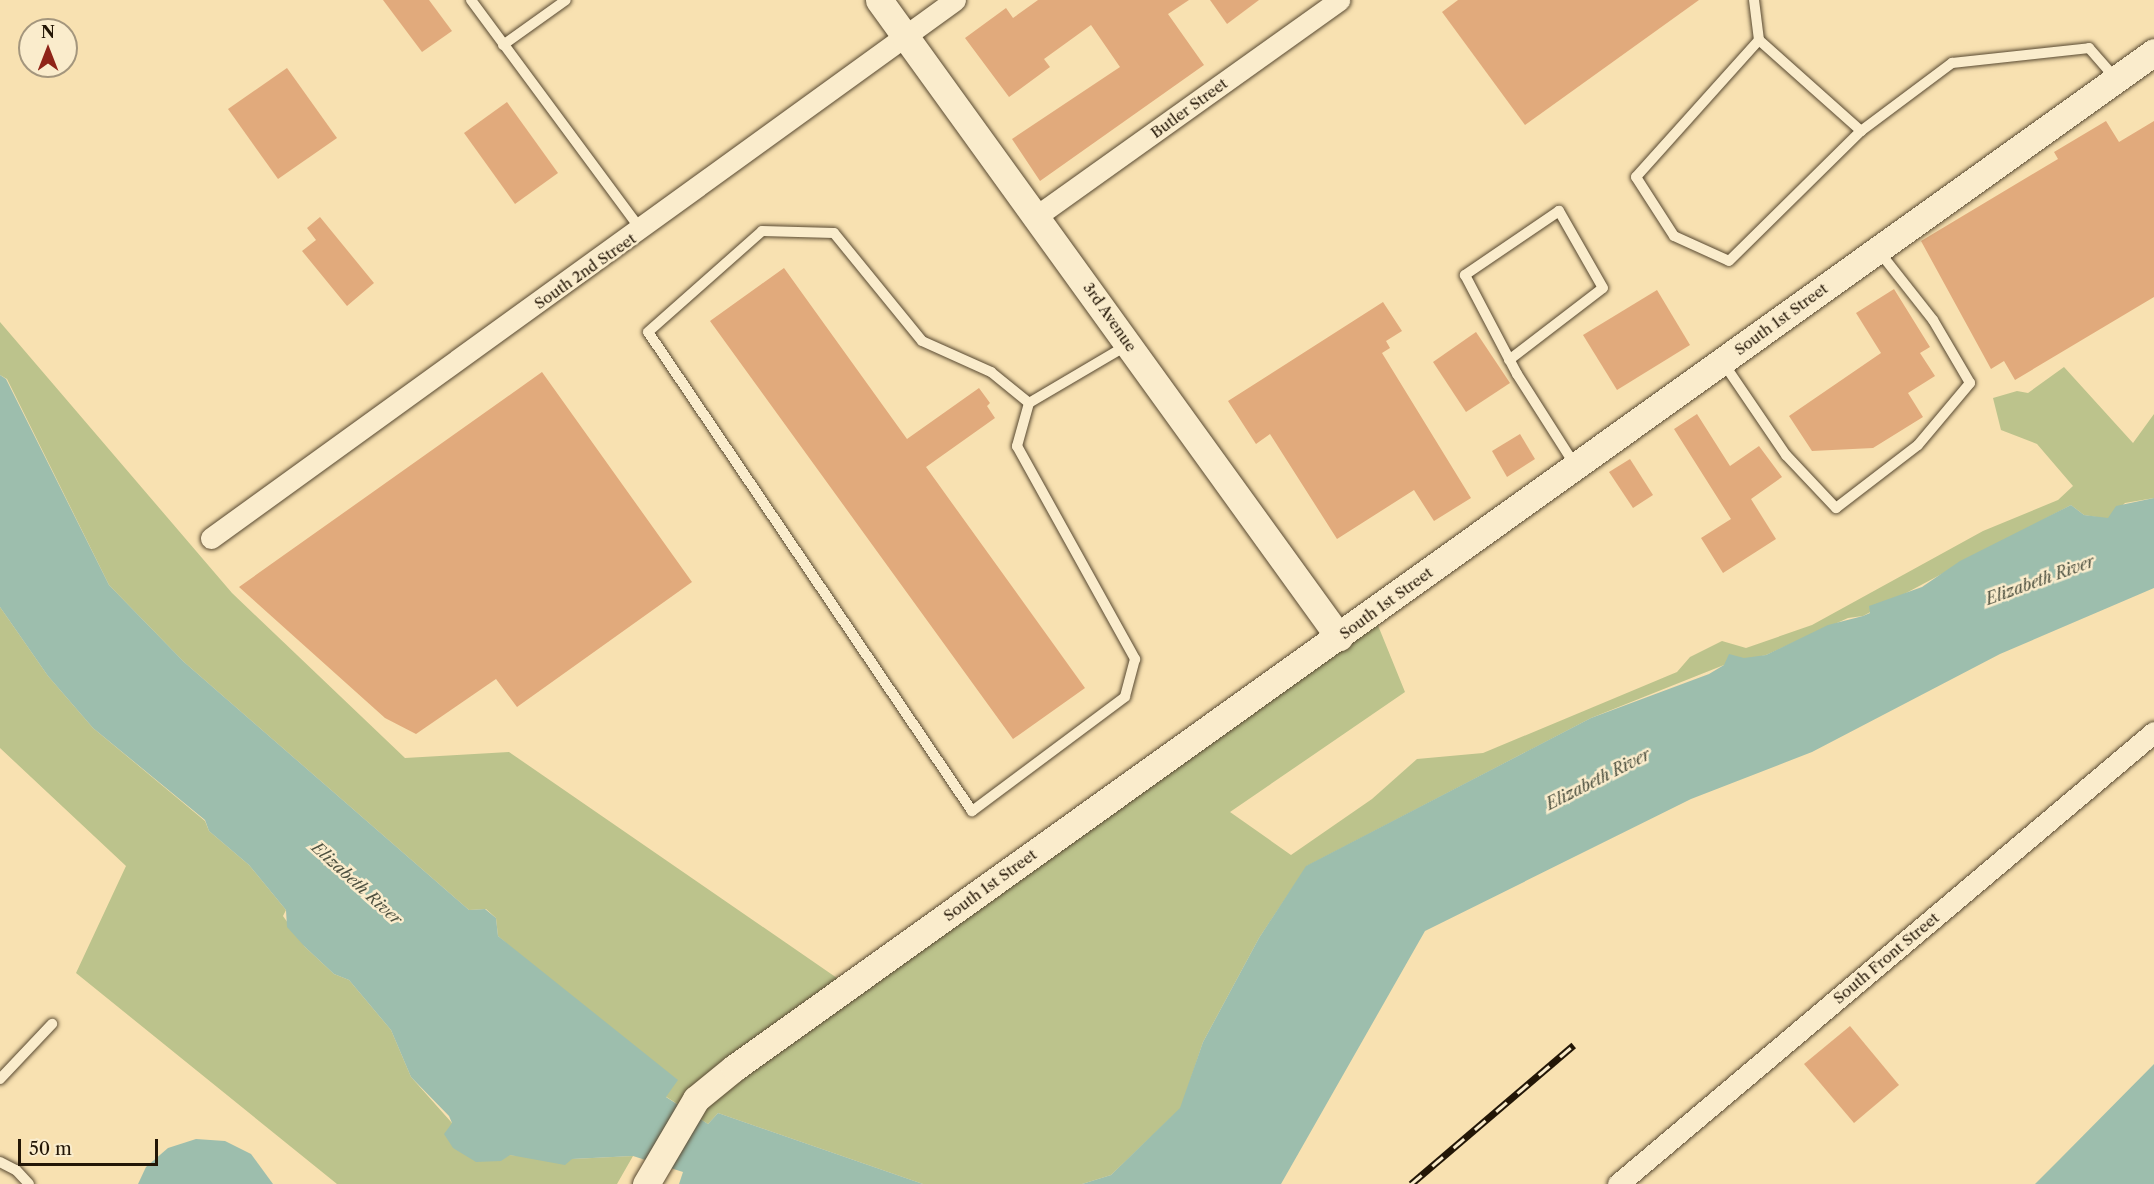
<!DOCTYPE html>
<html>
<head>
<meta charset="utf-8">
<style>
  body { margin:0 }
  #map { position:relative; width:2154px; height:1184px; overflow:hidden; background:#f8e1b1; font-family:"Libre Caslon Text",serif }
  div>[style] { position:absolute }
  .green>* { inset:0; background:#bcc38c }
  .water>* { inset:0; background:#9dbead }
  .building>* { inset:0; background:#e1aa7c }
  .roads { filter:drop-shadow(0 0 2px #584931) drop-shadow(0 0 2px #584931) }
  .service>* { height:10px; margin:-5px; padding:0 5px; transform-origin:5px; border-radius:5px; background:#faeccc }
  .minor>* { height:21px; margin:-10.5px; padding:0 10.5px; transform-origin:10.5px; border-radius:10.5px; background:#faeccc }
  .tertiary>* { height:27px; margin:-13.5px; padding:0 13.5px; transform-origin:13.5px; border-radius:13.5px; background:#faeccc }
  .rail>* { height:7px; margin-top:-3.5px; transform-origin:0; background:repeating-linear-gradient(90deg,#faeccc 0 14px,#231606 0 28px); box-sizing:border-box; border-block:2px solid #231606 }
  span { translate:-50% -50%; white-space:nowrap; text-align:center; line-height:1.15; -webkit-text-stroke:5px #faeccc; paint-order:stroke }
  .street-label { font-size:15px; color:#231606 }
  .water-label { font-size:16px; color:#4e5140; font-style:italic }
  .north { position:absolute; left:18px; top:18px; width:60px; height:60px; box-sizing:border-box; background:#faeccc; border:2px solid #a4967d; border-radius:50%; rotate:0deg; font-size:16px; font-weight:700; line-height:24px; text-align:center; color:#231606 }
  .north::after { content:''; display:block; margin:auto; width:21px; height:27px; background:#8f2418; clip-path:polygon(50% 0,100% 100%,50% 72%,0 100%) }
  .scale { position:absolute; left:18px; top:1139px; width:140px; height:27px; box-sizing:border-box; border:3px solid #231606; border-top:0; padding-left:8px; font-size:18px; line-height:21px; white-space:nowrap; color:#231606; -webkit-text-stroke:4px #faeccc; paint-order:stroke }
</style>
</head>
<body>
<div id="map">
  <div class="green">
    <div style="clip-path:polygon(0 322px,232px 593px,405px 758px,509px 752px,850px 987px,1375px 618px,1405px 692px,1230px 812px,1291px 855px,1372px 799px,1417px 759px,1483px 753px,1677px 672px,1690px 657px,1722px 641px,1746px 648px,1812px 625px,1983px 531px,2058px 500px,2073px 486px,2037px 444px,2001px 430px,1993px 398px,2017px 391px,2028px 393px,2064px 367px,2133px 443px,2154px 414px,2154px 498px,2125px 503px,2108px 519px,2084px 515px,2071px 505px,1863px 616px,1848px 618px,1766px 655px,1724px 665px,1591px 718px,1307px 866px,1259px 938px,1203px 1042px,1181px 1108px,1111px 1175px,1082px 1184px,923px 1184px,718px 1113px,708px 1124px,665px 1096px,677px 1080px,571px 999px,498px 936px,496px 918px,486px 909px,469px 910px,184px 662px,109px 585px,7px 379px,0 375px)"></div>
    <div style="clip-path:polygon(0 607px,48px 676px,93px 728px,205px 821px,209px 831px,249px 865px,286px 910px,283px 916px,305px 947px,334px 974px,349px 980px,391px 1030px,411px 1077px,452px 1123px,509px 1155px,572px 1159px,633px 1156px,617px 1184px,337px 1184px,76px 973px,126px 866px,0 748px)"></div>
  </div>
  <div class="water">
    <div style="clip-path:polygon(0 375px,6px 379px,109px 585px,184px 662px,469px 910px,485px 909px,496px 918px,498px 936px,678px 1080px,666px 1097px,708px 1124px,718px 1113px,923px 1184px,679px 1184px,683px 1172px,633px 1156px,572px 1159px,565px 1165px,510px 1155px,501px 1161px,476px 1162px,453px 1148px,444px 1134px,452px 1123px,449px 1116px,411px 1077px,391px 1030px,349px 980px,334px 974px,305px 947px,287px 927px,286px 910px,249px 865px,209px 831px,205px 820px,93px 728px,48px 676px,0 607px)"></div>
    <div style="clip-path:polygon(2154px 498px,2154px 588px,2000px 654px,1812px 752px,1691px 799px,1425px 931px,1281px 1184px,1082px 1184px,1111px 1175px,1180px 1108px,1203px 1042px,1259px 938px,1306px 866px,1591px 718px,1709px 674px,1724px 665px,1729px 654px,1744px 658px,1766px 655px,1828px 625px,1863px 616px,1870px 613px,1869px 606px,1922px 587px,1960px 561px,2071px 505px,2084px 515px,2108px 518px,2116px 506px)"></div>
    <div style="clip-path:polygon(2154px 1064px,2154px 1184px,2035px 1184px,2060px 1159px)"></div>
    <div style="clip-path:polygon(196px 1139px,225px 1141px,251px 1154px,273px 1184px,138px 1184px,146px 1167px,168px 1148px)"></div>
  </div>
  <div class="building">
    <div style="clip-path:polygon(383px 0,429px 0,452px 31px,422px 52px)"></div>
    <div style="clip-path:polygon(1038px 0,1189px 0,1168px 14px,1204px 65px,1040px 181px,1012px 139px,1120px 67px,1091px 25px,1044px 59px,1050px 67px,1009px 97px,965px 38px,1006px 8px,1013px 18px)"></div>
    <div style="clip-path:polygon(1210px 0,1259px 0,1227px 24px)"></div>
    <div style="clip-path:polygon(1458px 0,1699px 0,1525px 125px,1442px 12px)"></div>
    <div style="clip-path:polygon(287px 68px,337px 138px,278px 179px,228px 109px)"></div>
    <div style="clip-path:polygon(507px 102px,558px 173px,515px 204px,464px 133px)"></div>
    <div style="clip-path:polygon(2106px 121px,2119px 142px,2154px 121px,2154px 297px,2015px 380px,2004px 361px,1991px 369px,1921px 241px,2058px 159px,2054px 152px)"></div>
    <div style="clip-path:polygon(320px 217px,374px 283px,347px 306px,302px 251px,316px 240px,307px 228px)"></div>
    <div style="clip-path:polygon(784px 268px,907px 439px,979px 388px,990px 403px,987px 406px,995px 418px,926px 467px,1085px 688px,1013px 739px,710px 321px)"></div>
    <div style="clip-path:polygon(1894px 289px,1930px 347px,1920px 353px,1935px 376px,1908px 393px,1923px 417px,1873px 448px,1812px 451px,1789px 416px,1881px 353px,1856px 313px)"></div>
    <div style="clip-path:polygon(1657px 290px,1690px 345px,1617px 390px,1583px 335px)"></div>
    <div style="clip-path:polygon(1383px 302px,1402px 331px,1386px 341px,1390px 348px,1382px 353px,1471px 498px,1434px 521px,1414px 490px,1337px 539px,1270px 434px,1256px 444px,1228px 401px)"></div>
    <div style="clip-path:polygon(1476px 332px,1510px 383px,1466px 412px,1433px 362px)"></div>
    <div style="clip-path:polygon(542px 372px,692px 582px,517px 707px,496px 679px,416px 734px,385px 718px,239px 587px)"></div>
    <div style="clip-path:polygon(1697px 414px,1730px 466px,1759px 446px,1782px 477px,1751px 499px,1776px 539px,1723px 573px,1701px 538px,1731px 519px,1674px 429px)"></div>
    <div style="clip-path:polygon(1520px 434px,1535px 459px,1507px 477px,1492px 451px)"></div>
    <div style="clip-path:polygon(1630px 459px,1653px 495px,1633px 508px,1609px 472px)"></div>
    <div style="clip-path:polygon(1850px 1026px,1899px 1085px,1854px 1123px,1804px 1064px)"></div>
  </div>
  <div class="roads">
    <div class="service">
      <div style="left:471px;top:0;width:287px;rotate:53.5deg"></div>
      <div style="left:1754px;top:0;width:40px;rotate:82.9deg"></div>
      <div style="left:1759px;top:40px;width:184px;rotate:131.9deg"></div>
      <div style="left:1636px;top:177px;width:70px;rotate:57.2deg"></div>
      <div style="left:1674px;top:236px;width:60px;rotate:24.4deg"></div>
      <div style="left:1729px;top:261px;width:185px;rotate:-44.6deg"></div>
      <div style="left:1861px;top:131px;width:114px;rotate:-36.8deg"></div>
      <div style="left:1952px;top:63px;width:138px;rotate:-6.2deg"></div>
      <div style="left:2089px;top:48px;width:41px;rotate:48.9deg"></div>
      <div style="left:1759px;top:40px;width:137px;rotate:41.7deg"></div>
      <div style="left:503px;top:45px;width:77px;rotate:-35.5deg"></div>
      <div style="left:1509px;top:360px;width:118px;rotate:-37.5deg"></div>
      <div style="left:1603px;top:288px;width:89px;rotate:-119.7deg"></div>
      <div style="left:1559px;top:211px;width:114px;rotate:145.8deg"></div>
      <div style="left:1465px;top:275px;width:112px;rotate:62.3deg"></div>
      <div style="left:1517px;top:374px;width:108px;rotate:57.5deg"></div>
      <div style="left:1722px;top:361px;width:114px;rotate:55.8deg"></div>
      <div style="left:1786px;top:455px;width:73px;rotate:46.7deg"></div>
      <div style="left:1836px;top:508px;width:103px;rotate:-37.5deg"></div>
      <div style="left:1918px;top:445px;width:81px;rotate:-50deg"></div>
      <div style="left:1970px;top:383px;width:73px;rotate:-120.4deg"></div>
      <div style="left:1933px;top:320px;width:89px;rotate:-128.2deg"></div>
      <div style="left:1029px;top:403px;width:45px;rotate:105.6deg"></div>
      <div style="left:1017px;top:446px;width:244px;rotate:61deg"></div>
      <div style="left:1135px;top:659px;width:39px;rotate:105deg"></div>
      <div style="left:1125px;top:697px;width:191px;rotate:143.3deg"></div>
      <div style="left:972px;top:811px;width:578px;rotate:-124.07deg"></div>
      <div style="left:648px;top:332px;width:152px;rotate:-41.5deg"></div>
      <div style="left:762px;top:231px;width:72px;rotate:1.6deg"></div>
      <div style="left:834px;top:233px;width:139px;rotate:50.8deg"></div>
      <div style="left:922px;top:341px;width:76px;rotate:24.2deg"></div>
      <div style="left:991px;top:372px;width:49px;rotate:39.2deg"></div>
      <div style="left:1029px;top:403px;width:116px;rotate:-30.5deg"></div>
      <div style="left:0;top:1079px;width:76px;rotate:-46.6deg"></div>
      <div style="left:0;top:1162px;width:18px;rotate:27deg"></div>
      <div style="left:16px;top:1170px;width:19px;rotate:47deg"></div>
    </div>
    <div class="minor">
      <div style="left:1038px;top:215px;width:370px;rotate:-35.5deg"></div>
      <div style="left:211px;top:538px;width:918px;rotate:-35.87deg"></div>
      <div style="left:1618px;top:1184px;width:701px;rotate:-40.14deg"></div>
    </div>
    <div class="tertiary">
      <div style="left:879px;top:0;width:786px;rotate:54.17deg"></div>
      <div style="left:646px;top:1184px;width:99px;rotate:-59.5deg"></div>
      <div style="left:696px;top:1099px;width:49px;rotate:-39.2deg"></div>
      <div style="left:734px;top:1068px;width:1746px;rotate:-35.58deg"></div>
    </div>
  </div>
  <div class="rail">
    <div style="left:1411px;top:1184px;width:214px;rotate:-40.5deg"></div>
  </div>
  <div class="street-label">
    <span style="left:1189px;top:108px;rotate:-36deg">Butler Street</span>
    <span style="left:585px;top:271px;rotate:-35deg">South 2nd Street</span>
    <span style="left:1110px;top:317px;rotate:55deg">3rd Avenue</span>
    <span style="left:1781px;top:319px;rotate:-36deg">South 1st Street</span>
    <span style="left:1386px;top:603px;rotate:-36deg">South 1st Street</span>
    <span style="left:990px;top:885px;rotate:-36deg">South 1st Street</span>
    <span style="left:1886px;top:958px;rotate:-40deg">South Front Street</span>
  </div>
  <div class="water-label">
    <span style="left:2040px;top:580px;rotate:-20deg">Elizabeth River</span>
    <span style="left:1598px;top:779px;rotate:-27deg">Elizabeth River</span>
    <span style="left:357px;top:883px;rotate:42deg">Elizabeth River</span>
  </div>
  <div class="north">N</div>
  <div class="scale">50 m</div>
</div>
</body>
</html>
